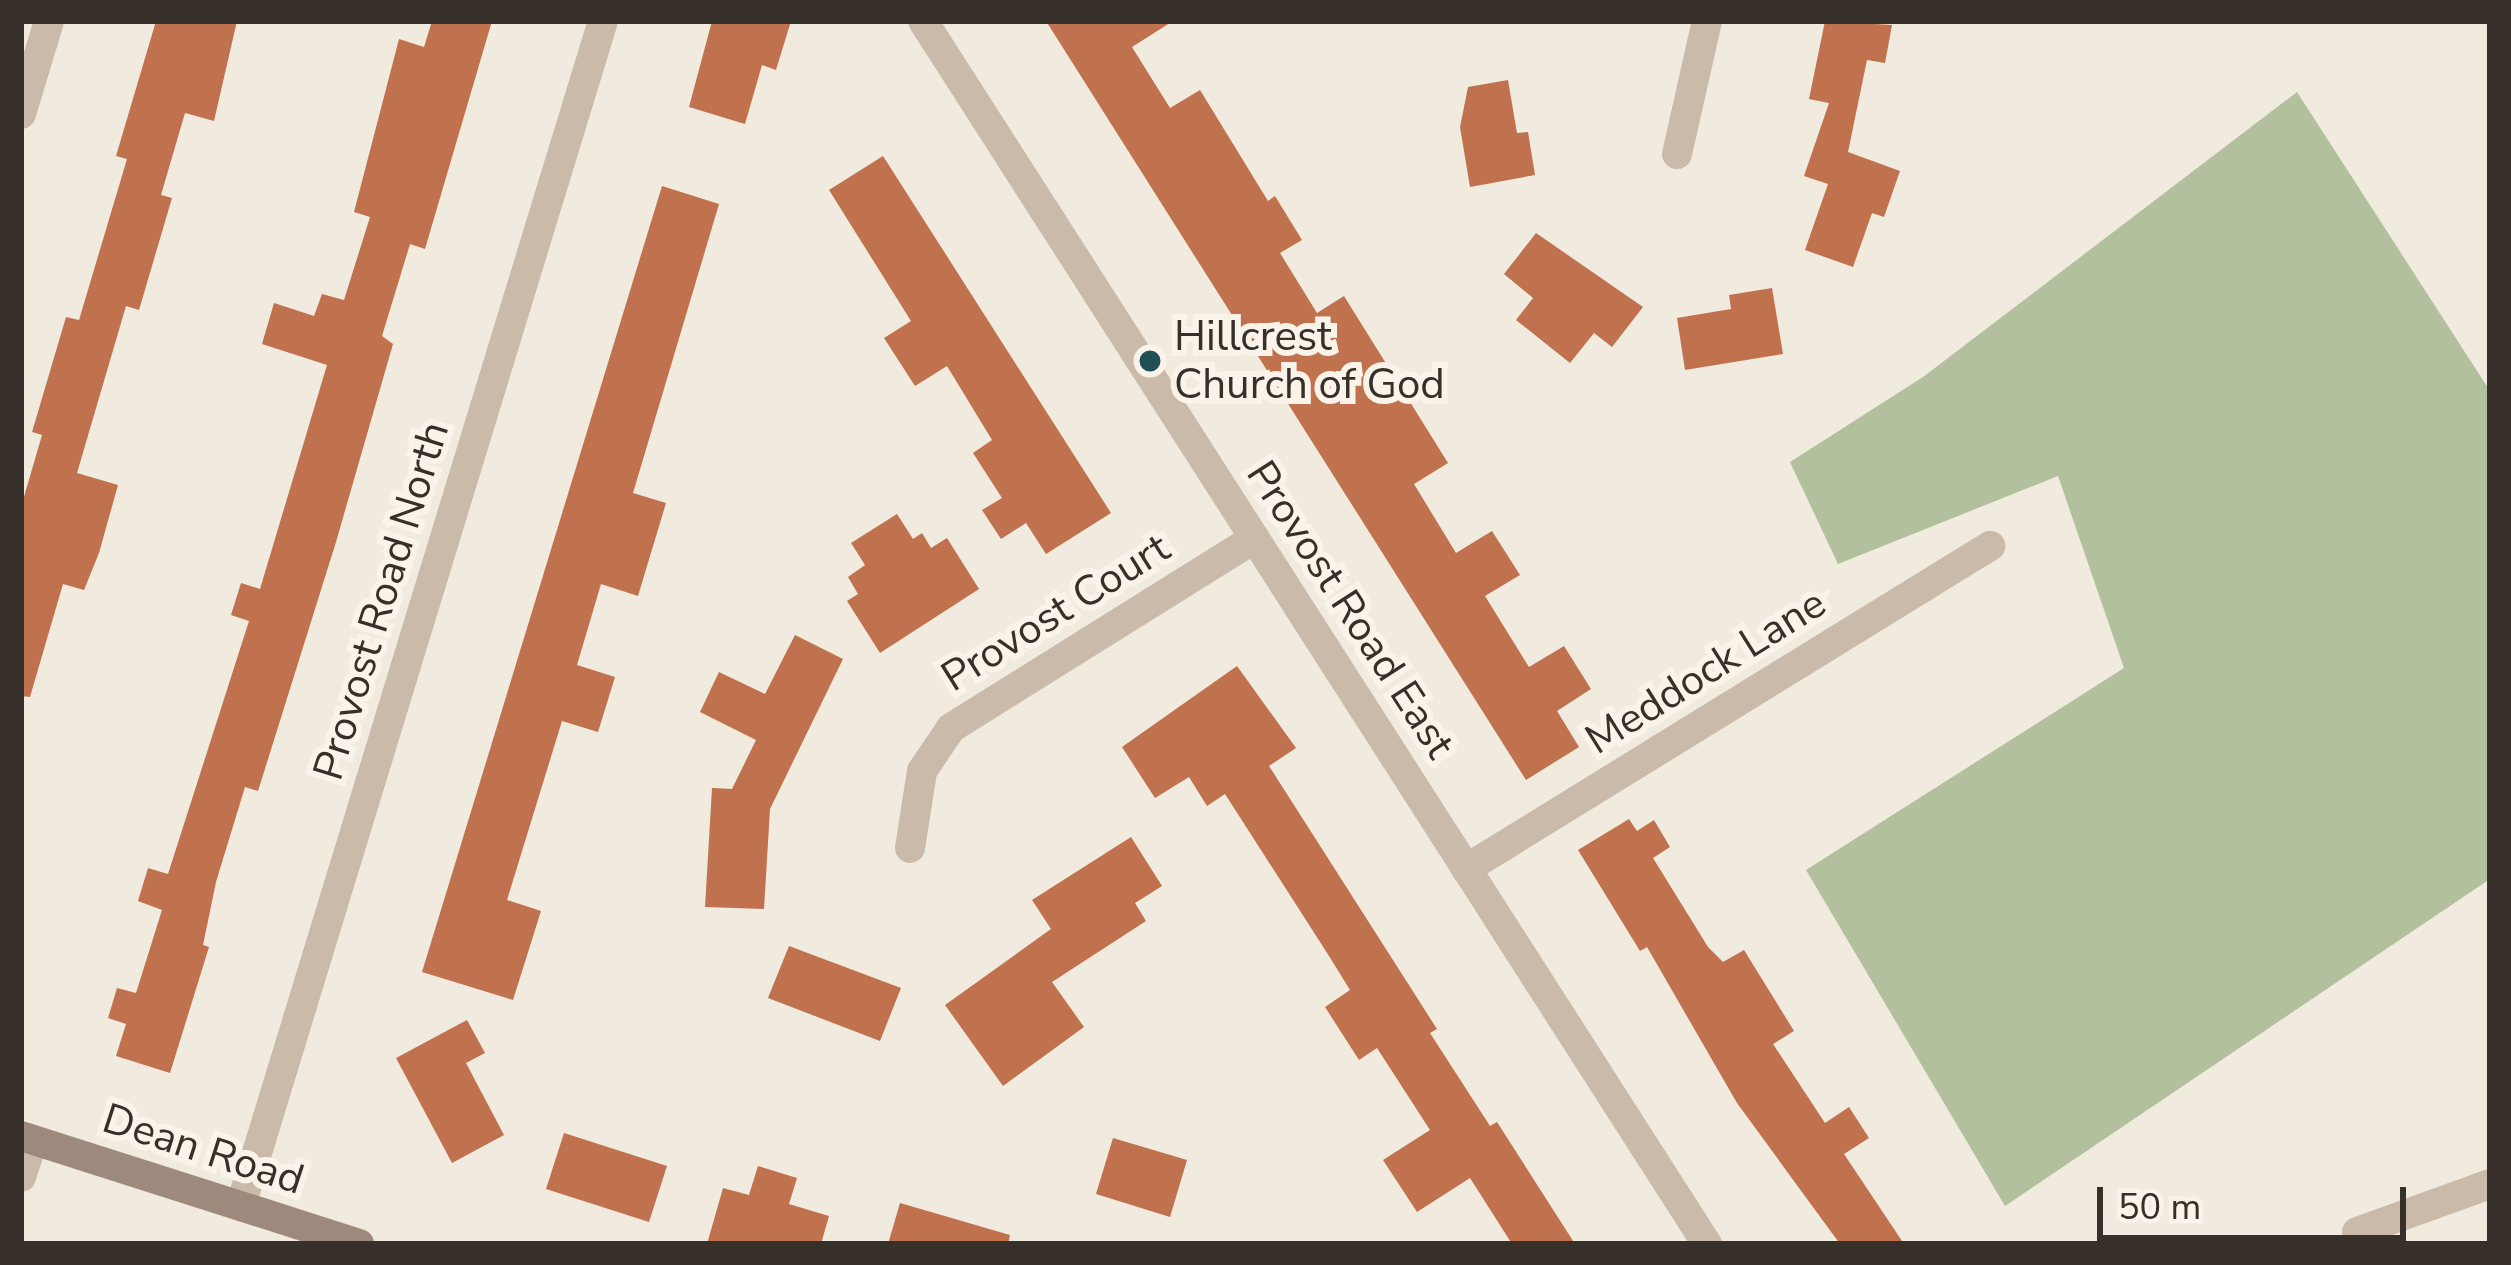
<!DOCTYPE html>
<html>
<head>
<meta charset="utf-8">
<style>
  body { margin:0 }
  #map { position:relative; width:2511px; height:1265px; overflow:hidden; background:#f1eade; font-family:"Nunito Sans",sans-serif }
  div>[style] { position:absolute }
  .green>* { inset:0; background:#b2c09e }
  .building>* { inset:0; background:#c0714d }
  .minor>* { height:30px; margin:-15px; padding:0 15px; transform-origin:15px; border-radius:15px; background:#c9baaa }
  .tertiary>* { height:30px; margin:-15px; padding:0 15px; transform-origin:15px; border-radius:15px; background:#c9baaa }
  .secondary>* { height:30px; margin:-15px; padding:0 15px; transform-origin:15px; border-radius:15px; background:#9d8a7c }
  .dots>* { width:33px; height:33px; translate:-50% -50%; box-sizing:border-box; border:6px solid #f9f3ea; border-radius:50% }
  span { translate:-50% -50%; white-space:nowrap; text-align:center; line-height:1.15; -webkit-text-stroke:12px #f9f3ea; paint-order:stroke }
  .poi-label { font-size:42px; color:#372f29 }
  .left { translate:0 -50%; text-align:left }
  .street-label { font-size:42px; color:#372f29 }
  .frame { position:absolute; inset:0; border:24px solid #372f29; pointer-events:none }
  .scale { position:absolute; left:2097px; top:1187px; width:309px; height:54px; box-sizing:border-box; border:6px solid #372f29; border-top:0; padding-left:15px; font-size:36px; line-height:42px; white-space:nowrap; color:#372f29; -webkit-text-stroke:9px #f9f3ea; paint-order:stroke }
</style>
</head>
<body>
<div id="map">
  <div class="green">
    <div style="clip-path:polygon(2297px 92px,2490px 391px,2490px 879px,2005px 1206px,1806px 870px,2124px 668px,2058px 476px,1838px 564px,1790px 462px,1923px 377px)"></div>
  </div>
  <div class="building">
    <div style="clip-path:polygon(156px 21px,237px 21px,214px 121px,185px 113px,161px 195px,172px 198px,139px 310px,126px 306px,77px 473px,118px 485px,99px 553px,84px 590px,63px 584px,30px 697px,21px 696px,21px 507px,42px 435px,32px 432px,66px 317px,79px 320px,127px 159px,116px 156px)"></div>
    <div style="clip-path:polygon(432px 21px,492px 21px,425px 249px,410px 244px,382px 336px,393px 344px,336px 542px,258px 791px,245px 787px,216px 882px,203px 945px,209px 947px,170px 1073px,116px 1056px,126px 1024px,108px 1018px,117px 988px,136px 993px,162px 910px,138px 901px,148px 868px,168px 874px,249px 621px,231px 615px,241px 583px,260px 589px,327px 365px,262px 344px,274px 303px,314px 316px,322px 294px,344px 300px,370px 217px,354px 212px,399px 39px,424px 47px)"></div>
    <div style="clip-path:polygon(712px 21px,791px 21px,776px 70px,762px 65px,745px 124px,689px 107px)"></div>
    <div style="clip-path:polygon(1046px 21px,1173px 21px,1132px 47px,1170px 108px,1200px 90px,1268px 201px,1275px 196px,1302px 240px,1280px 253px,1317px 313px,1344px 296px,1448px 463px,1414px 484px,1456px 553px,1492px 531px,1520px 575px,1485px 596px,1529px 667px,1564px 646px,1591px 689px,1557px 711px,1579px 747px,1526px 780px)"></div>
    <div style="clip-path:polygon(1825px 21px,1892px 25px,1885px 63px,1867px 60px,1848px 152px,1900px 171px,1884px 217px,1872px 213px,1853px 267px,1805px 250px,1828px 184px,1804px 176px,1829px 103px,1809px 99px)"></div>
    <div style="clip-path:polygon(1508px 80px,1517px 133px,1528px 132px,1535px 175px,1470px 187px,1460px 127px,1468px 87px)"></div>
    <div style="clip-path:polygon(883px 156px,1111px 513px,1046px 554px,1026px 523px,1001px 539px,982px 510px,1002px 498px,973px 453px,992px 440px,947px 366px,915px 386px,884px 338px,911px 321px,829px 190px)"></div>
    <div style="clip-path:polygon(662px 186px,719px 204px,633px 493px,666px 503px,638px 596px,601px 584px,577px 665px,615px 677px,598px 732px,562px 721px,507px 900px,541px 911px,513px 1000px,422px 972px)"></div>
    <div style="clip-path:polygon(1536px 233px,1643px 307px,1612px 347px,1594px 333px,1570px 363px,1516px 320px,1533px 298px,1504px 274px)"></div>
    <div style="clip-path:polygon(1772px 288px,1783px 354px,1685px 370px,1677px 318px,1731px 309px,1729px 295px)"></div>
    <div style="clip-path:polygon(897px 514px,913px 539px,922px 533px,931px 548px,947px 538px,979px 589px,880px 653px,847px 601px,858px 594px,848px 577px,865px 565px,851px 543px)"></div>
    <div style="clip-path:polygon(795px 635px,843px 659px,770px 809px,764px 909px,705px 907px,712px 788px,732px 789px,756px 740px,700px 712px,719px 672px,765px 694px)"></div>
    <div style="clip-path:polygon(1237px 666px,1296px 748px,1269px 766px,1437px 1029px,1430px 1033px,1490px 1126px,1497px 1122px,1575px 1244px,1512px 1244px,1470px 1178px,1417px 1212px,1383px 1160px,1430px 1130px,1377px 1048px,1359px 1060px,1325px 1007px,1350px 990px,1329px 956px,1225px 794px,1207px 806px,1189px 777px,1155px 798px,1122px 747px)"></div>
    <div style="clip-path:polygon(1629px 819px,1637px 831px,1654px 820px,1670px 847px,1653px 858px,1708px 947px,1723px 962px,1744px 950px,1794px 1031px,1773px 1044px,1825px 1123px,1849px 1107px,1869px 1138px,1844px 1154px,1904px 1244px,1840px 1244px,1737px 1103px,1647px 947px,1640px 951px,1578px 850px)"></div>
    <div style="clip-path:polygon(1131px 837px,1162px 886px,1135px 903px,1146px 921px,1052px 982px,1084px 1027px,1003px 1086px,945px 1005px,1051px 929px,1032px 900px)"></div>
    <div style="clip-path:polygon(789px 946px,901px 988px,880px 1041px,768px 998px)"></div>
    <div style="clip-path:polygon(467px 1020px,485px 1053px,466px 1063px,504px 1135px,452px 1163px,396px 1058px)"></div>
    <div style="clip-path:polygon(564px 1133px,667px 1166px,649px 1222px,546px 1189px)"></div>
    <div style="clip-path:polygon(1113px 1138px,1187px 1160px,1170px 1217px,1096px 1194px)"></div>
    <div style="clip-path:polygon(758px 1166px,797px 1178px,789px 1204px,829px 1216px,821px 1244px,707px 1244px,723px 1188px,749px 1195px)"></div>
    <div style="clip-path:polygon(900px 1203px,1010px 1235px,1008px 1244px,888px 1244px)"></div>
  </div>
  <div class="minor">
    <div style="left:923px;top:21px;width:1453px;rotate:57.34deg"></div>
    <div style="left:1677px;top:154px;width:136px;rotate:-77.3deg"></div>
    <div style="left:910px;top:848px;width:78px;rotate:-81.1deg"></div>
    <div style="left:922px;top:771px;width:52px;rotate:-56deg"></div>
    <div style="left:951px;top:728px;width:358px;rotate:-32deg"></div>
    <div style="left:1466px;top:869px;width:616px;rotate:-31.65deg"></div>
    <div style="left:21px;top:1177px;width:39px;rotate:-72deg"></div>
    <div style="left:241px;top:1205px;width:1238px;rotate:-73deg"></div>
    <div style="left:2357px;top:1232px;width:141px;rotate:-19.8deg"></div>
  </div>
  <div class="tertiary">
    <div style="left:21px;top:114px;width:97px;rotate:-73.2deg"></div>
  </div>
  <div class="secondary">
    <div style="left:21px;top:1136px;width:355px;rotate:17.7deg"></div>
  </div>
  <div class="dots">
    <div style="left:1150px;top:361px;background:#214f56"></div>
  </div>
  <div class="poi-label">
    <span class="left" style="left:1174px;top:361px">Hillcrest<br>Church of God</span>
  </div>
  <div class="street-label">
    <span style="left:382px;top:601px;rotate:-73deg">Provost Road North</span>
    <span style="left:1350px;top:610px;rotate:57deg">Provost Road East</span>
    <span style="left:1056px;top:613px;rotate:-32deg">Provost Court</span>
    <span style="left:1706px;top:672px;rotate:-32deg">Meddock Lane</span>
    <span style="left:203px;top:1150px;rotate:18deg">Dean Road</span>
  </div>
  <div class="frame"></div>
  <div class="scale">50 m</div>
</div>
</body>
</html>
